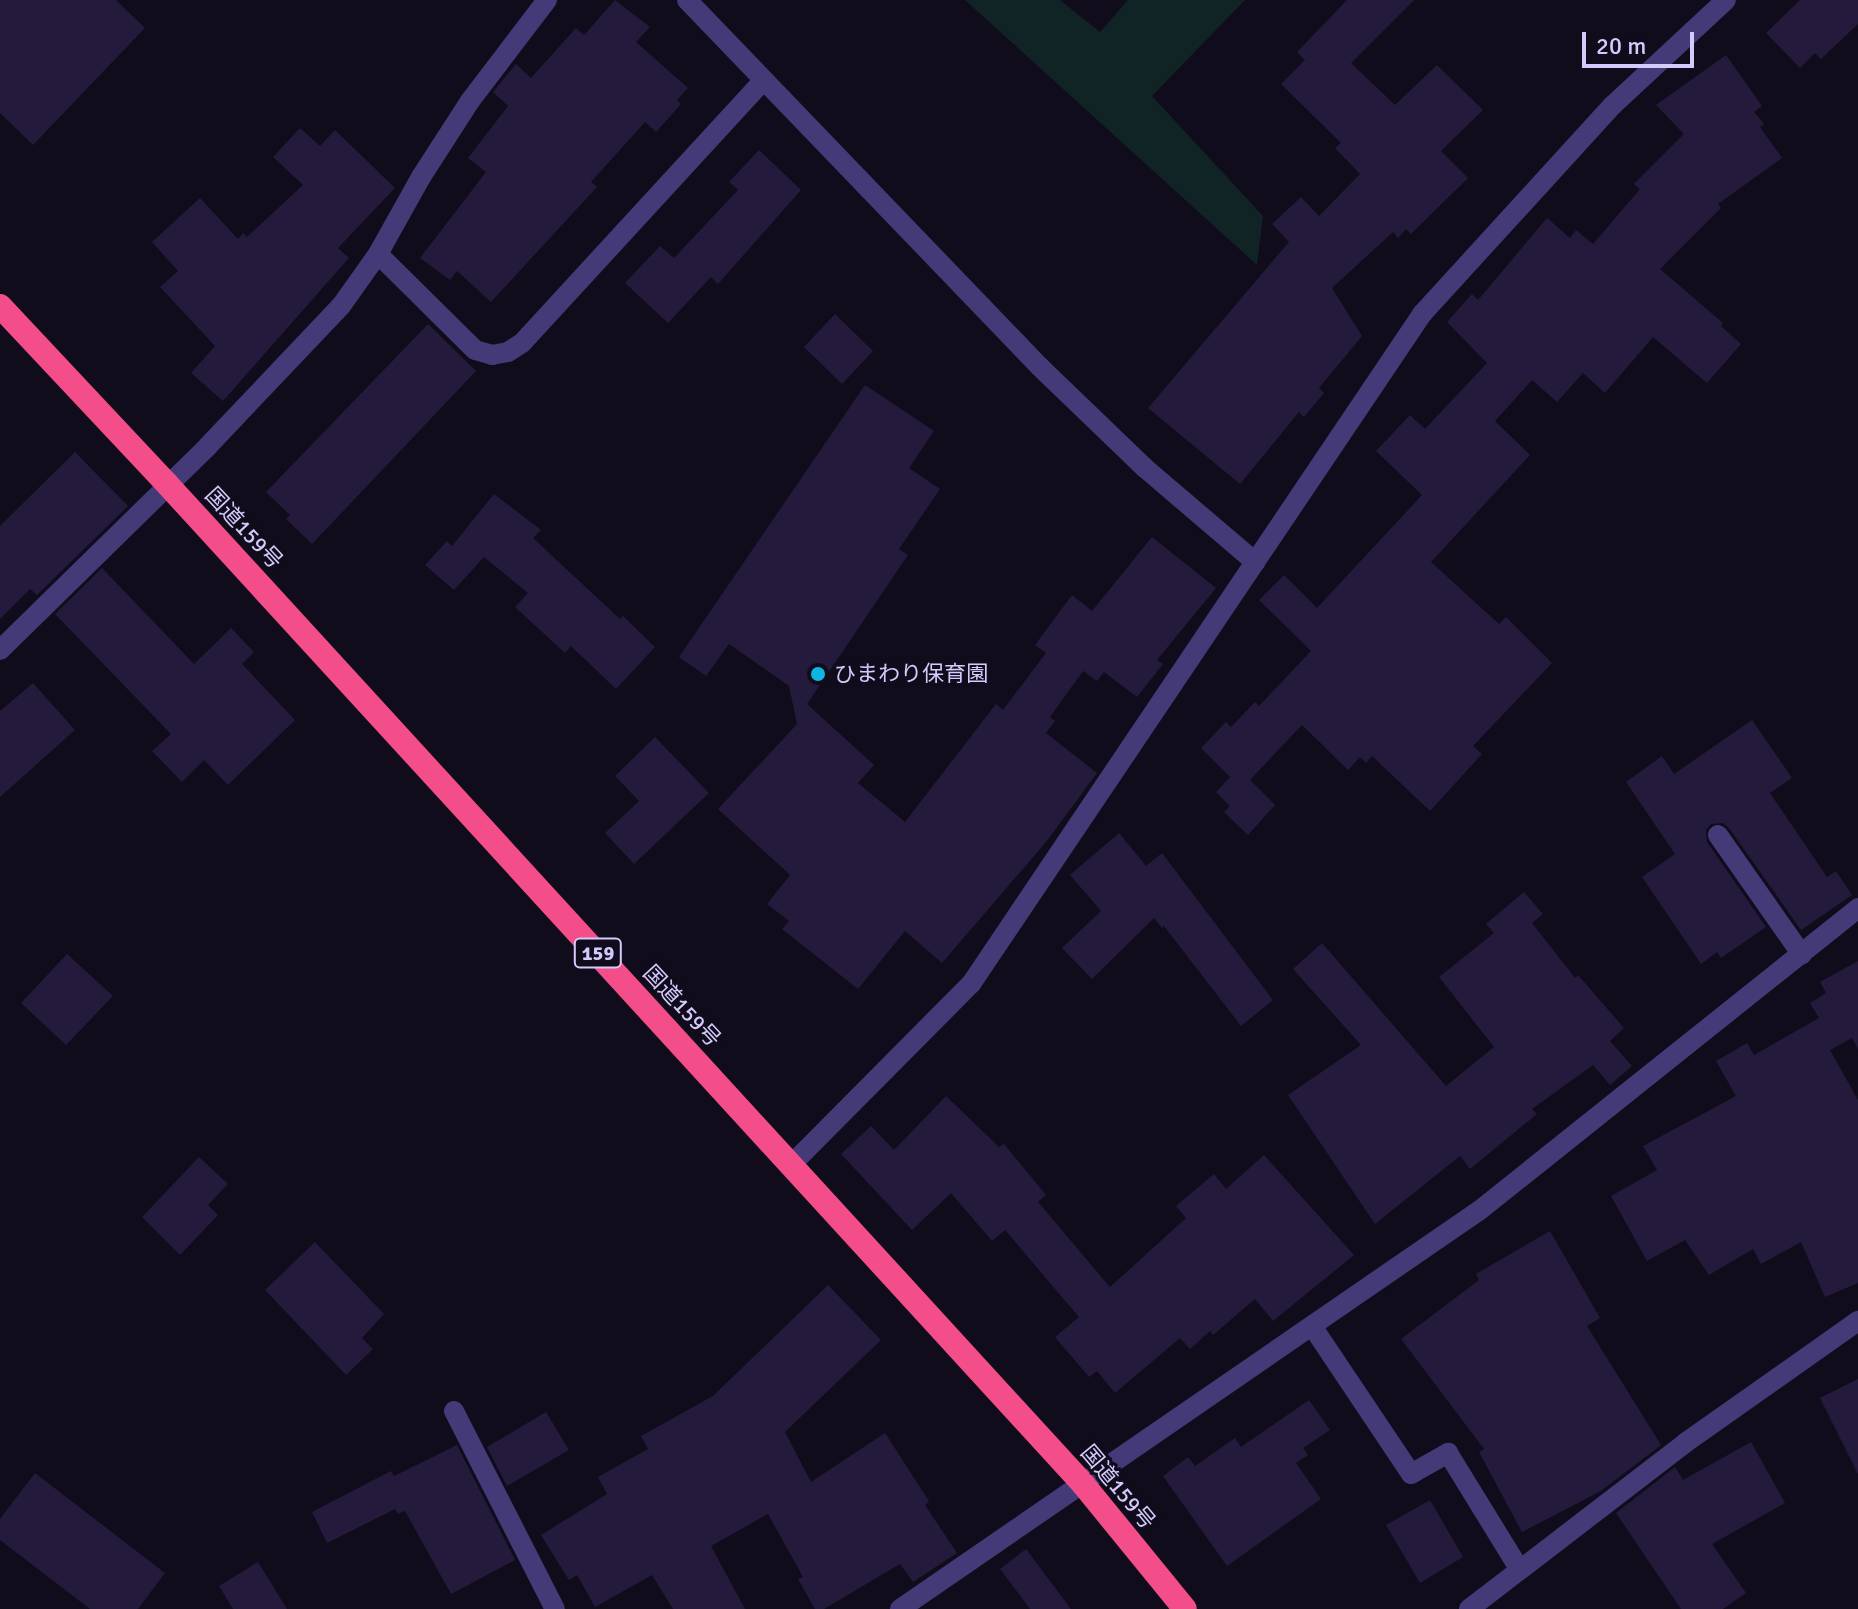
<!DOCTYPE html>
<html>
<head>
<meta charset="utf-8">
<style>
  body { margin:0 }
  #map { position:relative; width:1858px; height:1609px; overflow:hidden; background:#110c1b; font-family:Signika,"Noto Sans JP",sans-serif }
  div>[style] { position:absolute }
  .green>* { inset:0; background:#102325 }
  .building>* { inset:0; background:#241a3b }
  .minor>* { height:20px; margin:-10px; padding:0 10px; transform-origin:10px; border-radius:10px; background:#433a77 }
  .highway>* { height:24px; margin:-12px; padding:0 12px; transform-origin:12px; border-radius:12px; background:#f34d8a }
  .dots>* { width:22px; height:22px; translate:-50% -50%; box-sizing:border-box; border:4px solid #110c1b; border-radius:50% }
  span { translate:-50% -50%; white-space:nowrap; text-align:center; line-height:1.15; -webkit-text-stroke:6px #110c1b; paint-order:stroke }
  .shield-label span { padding:2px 6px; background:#110c1b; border:2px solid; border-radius:6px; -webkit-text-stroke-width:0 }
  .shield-label { font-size:20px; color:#d5cafc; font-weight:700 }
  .street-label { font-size:22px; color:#d5cafc }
  .poi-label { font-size:22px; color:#d5cafc }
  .left { translate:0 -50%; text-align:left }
  .scale { position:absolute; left:1582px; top:32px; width:112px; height:36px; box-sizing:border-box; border:4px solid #d5cafc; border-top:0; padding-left:10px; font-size:24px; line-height:28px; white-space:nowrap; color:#d5cafc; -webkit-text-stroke:6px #110c1b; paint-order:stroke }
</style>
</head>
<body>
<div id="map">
  <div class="green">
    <div style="clip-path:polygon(965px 0,1060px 0,1100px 32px,1128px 0,1245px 0,1152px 96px,1263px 216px,1257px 265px)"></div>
  </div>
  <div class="building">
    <div style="clip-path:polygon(0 0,116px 0,145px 28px,33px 145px,0 113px)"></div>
    <div style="clip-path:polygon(615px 0,650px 27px,636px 42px,688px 88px,677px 100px,681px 104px,656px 132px,645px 122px,591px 182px,597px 187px,491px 302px,457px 271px,450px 280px,420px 258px,486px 172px,468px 158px,508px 106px,493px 92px,516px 64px,531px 78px,576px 28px,584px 35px)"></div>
    <div style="clip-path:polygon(1347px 0,1414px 0,1351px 63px,1395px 105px,1437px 65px,1483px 110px,1441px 151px,1468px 178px,1411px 234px,1406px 229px,1398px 238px,1393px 232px,1332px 288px,1362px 336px,1319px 388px,1324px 393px,1304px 417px,1299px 412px,1240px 484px,1148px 408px,1289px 242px,1272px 224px,1301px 197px,1319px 216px,1360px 174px,1335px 148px,1341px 143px,1281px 84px,1305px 60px,1297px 52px)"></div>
    <div style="clip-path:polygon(1800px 0,1858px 0,1858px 24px,1821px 59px,1815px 53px,1800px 68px,1766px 33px)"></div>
    <div style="clip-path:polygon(1726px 55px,1762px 106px,1754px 112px,1764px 124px,1760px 127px,1782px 158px,1718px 204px,1721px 208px,1660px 269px,1723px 323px,1721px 326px,1741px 344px,1707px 383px,1653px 337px,1605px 393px,1583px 373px,1557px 402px,1532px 380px,1495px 421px,1530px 455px,1431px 562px,1499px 624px,1506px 617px,1552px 663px,1473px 746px,1482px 754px,1430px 811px,1372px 756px,1366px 763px,1360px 757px,1348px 770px,1302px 725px,1250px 780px,1275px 805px,1248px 835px,1224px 812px,1230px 806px,1216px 792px,1230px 777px,1201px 748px,1226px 722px,1231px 727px,1255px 702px,1259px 706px,1311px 651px,1259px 600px,1284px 575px,1317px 608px,1422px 495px,1376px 451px,1410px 415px,1425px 429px,1487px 363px,1447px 322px,1472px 294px,1478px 300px,1547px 218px,1570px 238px,1576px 230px,1593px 244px,1640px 189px,1634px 184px,1684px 134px,1656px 105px)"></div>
    <div style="clip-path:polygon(300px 128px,320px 146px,335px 130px,395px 188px,338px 248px,349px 258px,223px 401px,191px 373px,215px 346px,160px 287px,178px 271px,152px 242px,200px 198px,238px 239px,243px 233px,247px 237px,303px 185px,273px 157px)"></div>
    <div style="clip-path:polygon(759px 150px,801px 190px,718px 284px,711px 277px,668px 323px,625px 283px,660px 246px,674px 258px,738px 190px,729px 182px)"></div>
    <div style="clip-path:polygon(835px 314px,873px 351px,842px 384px,804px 347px)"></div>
    <div style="clip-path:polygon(428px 324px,476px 371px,312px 544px,286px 519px,290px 515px,266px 492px)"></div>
    <div style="clip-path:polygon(865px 385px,934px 431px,909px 468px,940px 489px,899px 549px,908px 555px,807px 704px,874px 765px,858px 783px,905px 822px,996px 704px,1003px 710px,1046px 653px,1035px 645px,1072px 595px,1092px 611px,1152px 537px,1216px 588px,1157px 660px,1163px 664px,1137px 697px,1104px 672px,1097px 681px,1083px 671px,1050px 717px,1055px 721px,1046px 733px,1097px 773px,1046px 842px,942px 963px,905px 931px,858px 989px,782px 929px,789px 921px,767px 904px,790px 875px,718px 809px,797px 724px,789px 686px,729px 644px,706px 676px,679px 657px)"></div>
    <div style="clip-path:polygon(75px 452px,128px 506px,37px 595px,30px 589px,0 619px,0 526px)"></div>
    <div style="clip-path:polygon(494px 494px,541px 530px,533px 538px,620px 619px,623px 616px,655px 647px,616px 689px,571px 646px,565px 653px,515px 607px,528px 593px,484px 557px,454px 590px,425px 565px,447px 541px,452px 546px)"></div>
    <div style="clip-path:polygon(102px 568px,194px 664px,231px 628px,254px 652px,242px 664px,295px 720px,228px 785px,204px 760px,182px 782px,152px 751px,171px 734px,55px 614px)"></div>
    <div style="clip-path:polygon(33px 683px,75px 730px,0 797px,0 711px)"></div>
    <div style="clip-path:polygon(1752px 720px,1792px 778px,1770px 793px,1827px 877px,1836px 871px,1852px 895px,1801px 930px,1729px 828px,1723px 823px,1711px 824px,1706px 830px,1707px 842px,1766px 927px,1721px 958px,1717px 952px,1701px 964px,1642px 877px,1675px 854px,1626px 782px,1662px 756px,1674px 774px)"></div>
    <div style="clip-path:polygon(655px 737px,709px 793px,634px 864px,605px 833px,639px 801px,615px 776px)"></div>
    <div style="clip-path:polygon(1119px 833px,1146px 866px,1162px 853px,1273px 1000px,1241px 1026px,1164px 926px,1162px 928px,1154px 918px,1092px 979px,1062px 948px,1101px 911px,1070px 875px)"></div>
    <div style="clip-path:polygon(1524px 892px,1543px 914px,1532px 923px,1575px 978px,1578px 975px,1624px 1028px,1610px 1041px,1632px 1066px,1610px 1085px,1593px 1065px,1532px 1109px,1537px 1114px,1470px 1169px,1460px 1156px,1375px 1224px,1288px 1095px,1361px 1045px,1293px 969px,1322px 943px,1446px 1086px,1494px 1047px,1439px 977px,1494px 933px,1486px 924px)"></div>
    <div style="clip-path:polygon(67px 954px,113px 996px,66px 1045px,21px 1003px)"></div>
    <div style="clip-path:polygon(1858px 961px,1858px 1049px,1852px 1038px,1830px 1050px,1858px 1100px,1858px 1283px,1825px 1297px,1801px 1242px,1761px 1264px,1753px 1249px,1709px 1275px,1685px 1240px,1647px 1261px,1611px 1196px,1657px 1170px,1643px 1146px,1736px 1096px,1716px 1061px,1747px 1043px,1754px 1055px,1819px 1018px,1810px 1003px,1826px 993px,1820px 982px)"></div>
    <div style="clip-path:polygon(946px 1096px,999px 1147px,1004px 1144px,1046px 1195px,1038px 1202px,1110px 1287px,1186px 1218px,1176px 1206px,1214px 1174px,1226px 1189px,1264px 1155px,1354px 1255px,1273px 1321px,1255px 1299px,1213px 1335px,1210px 1331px,1190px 1349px,1180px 1338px,1115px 1393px,1097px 1371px,1089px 1377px,1055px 1337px,1079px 1317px,1005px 1230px,992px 1241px,951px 1193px,912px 1230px,841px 1154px,871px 1126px,894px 1150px)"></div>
    <div style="clip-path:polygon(199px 1157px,228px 1184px,208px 1205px,218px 1215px,180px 1255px,142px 1217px)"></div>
    <div style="clip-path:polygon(1550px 1231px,1600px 1318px,1587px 1326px,1661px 1445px,1601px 1491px,1522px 1532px,1479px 1452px,1484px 1449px,1401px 1339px,1479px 1280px,1476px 1274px)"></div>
    <div style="clip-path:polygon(315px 1242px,384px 1314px,362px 1338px,373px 1349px,346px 1375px,265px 1290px)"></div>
    <div style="clip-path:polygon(828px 1285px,881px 1340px,785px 1432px,811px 1482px,885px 1433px,929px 1501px,925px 1505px,957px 1553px,913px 1582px,900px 1564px,824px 1609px,815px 1609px,798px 1579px,803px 1577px,768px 1514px,711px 1546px,745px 1609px,673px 1609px,652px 1575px,595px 1607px,577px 1575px,569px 1580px,541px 1535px,607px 1494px,598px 1477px,648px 1449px,641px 1436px,713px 1396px)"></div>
    <div style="clip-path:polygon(1858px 1379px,1858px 1474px,1820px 1398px)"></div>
    <div style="clip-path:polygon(1309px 1400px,1330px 1430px,1303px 1448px,1308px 1455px,1296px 1463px,1321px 1499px,1227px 1566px,1163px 1476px,1188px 1457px,1195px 1466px,1235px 1438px,1241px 1447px)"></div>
    <div style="clip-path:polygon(546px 1412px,569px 1450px,507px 1486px,487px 1447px)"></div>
    <div style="clip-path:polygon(1751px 1442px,1785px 1503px,1712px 1544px,1746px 1593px,1723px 1609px,1681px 1609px,1616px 1513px,1675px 1467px,1683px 1480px)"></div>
    <div style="clip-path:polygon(457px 1445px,515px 1560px,451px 1594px,405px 1511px,398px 1514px,395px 1509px,327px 1543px,312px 1512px,391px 1471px,394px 1476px)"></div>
    <div style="clip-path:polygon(35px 1473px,165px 1573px,138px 1609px,90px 1609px,0 1540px,0 1519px)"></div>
    <div style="clip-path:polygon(1430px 1500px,1463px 1557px,1420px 1583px,1386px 1525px)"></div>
    <div style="clip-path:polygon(1026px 1549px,1071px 1609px,1030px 1609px,1000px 1569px)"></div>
    <div style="clip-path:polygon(258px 1562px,287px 1609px,233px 1609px,219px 1586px)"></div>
  </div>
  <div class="minor">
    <div style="left:687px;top:0;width:509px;rotate:46.11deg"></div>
    <div style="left:1040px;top:367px;width:146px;rotate:43.9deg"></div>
    <div style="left:1145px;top:468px;width:145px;rotate:40.5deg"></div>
    <div style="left:378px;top:254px;width:136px;rotate:44.7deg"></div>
    <div style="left:475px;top:350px;width:18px;rotate:16deg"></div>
    <div style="left:492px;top:355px;width:16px;rotate:-11deg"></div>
    <div style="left:508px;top:352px;width:17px;rotate:-33deg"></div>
    <div style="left:522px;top:343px;width:357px;rotate:-47.4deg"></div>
    <div style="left:0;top:650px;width:291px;rotate:-44.4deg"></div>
    <div style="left:208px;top:446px;width:193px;rotate:-46.5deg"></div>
    <div style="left:341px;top:306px;width:64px;rotate:-54.6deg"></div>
    <div style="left:378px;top:254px;width:88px;rotate:-60.8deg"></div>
    <div style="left:421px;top:177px;width:90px;rotate:-57.2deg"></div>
    <div style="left:470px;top:101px;width:127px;rotate:-52.7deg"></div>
    <div style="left:1718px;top:835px;width:146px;rotate:55deg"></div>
    <div style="left:792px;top:1164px;width:254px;rotate:-45.2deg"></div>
    <div style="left:971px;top:984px;width:808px;rotate:-56.05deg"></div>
    <div style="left:1422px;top:314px;width:283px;rotate:-47.6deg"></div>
    <div style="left:1613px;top:105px;width:154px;rotate:-42.9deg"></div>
    <div style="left:1312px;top:1326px;width:178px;rotate:56.2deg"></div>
    <div style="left:1411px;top:1474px;width:43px;rotate:-29.6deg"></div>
    <div style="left:1448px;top:1453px;width:137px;rotate:58.4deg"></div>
    <div style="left:454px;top:1411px;width:222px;rotate:63deg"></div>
    <div style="left:900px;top:1609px;width:704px;rotate:-34.53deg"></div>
    <div style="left:1480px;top:1210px;width:484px;rotate:-38.6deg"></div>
    <div style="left:1469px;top:1609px;width:272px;rotate:-37.5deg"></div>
    <div style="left:1685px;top:1443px;width:212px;rotate:-35.2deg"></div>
  </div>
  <div class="highway">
    <div style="left:0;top:306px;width:245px;rotate:46.8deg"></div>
    <div style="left:168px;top:485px;width:1355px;rotate:47.51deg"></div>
    <div style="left:1083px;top:1484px;width:161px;rotate:50.8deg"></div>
  </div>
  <div class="dots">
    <div style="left:818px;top:674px;background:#0fb6e3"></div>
  </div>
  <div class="shield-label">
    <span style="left:598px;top:953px">159</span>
  </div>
  <div class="street-label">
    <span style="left:244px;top:528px;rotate:47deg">国道159号</span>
    <span style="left:682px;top:1006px;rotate:47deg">国道159号</span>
    <span style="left:1118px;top:1487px;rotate:50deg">国道159号</span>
  </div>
  <div class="poi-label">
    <span class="left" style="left:834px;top:674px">ひまわり保育園</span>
  </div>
  <div class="scale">20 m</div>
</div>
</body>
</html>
